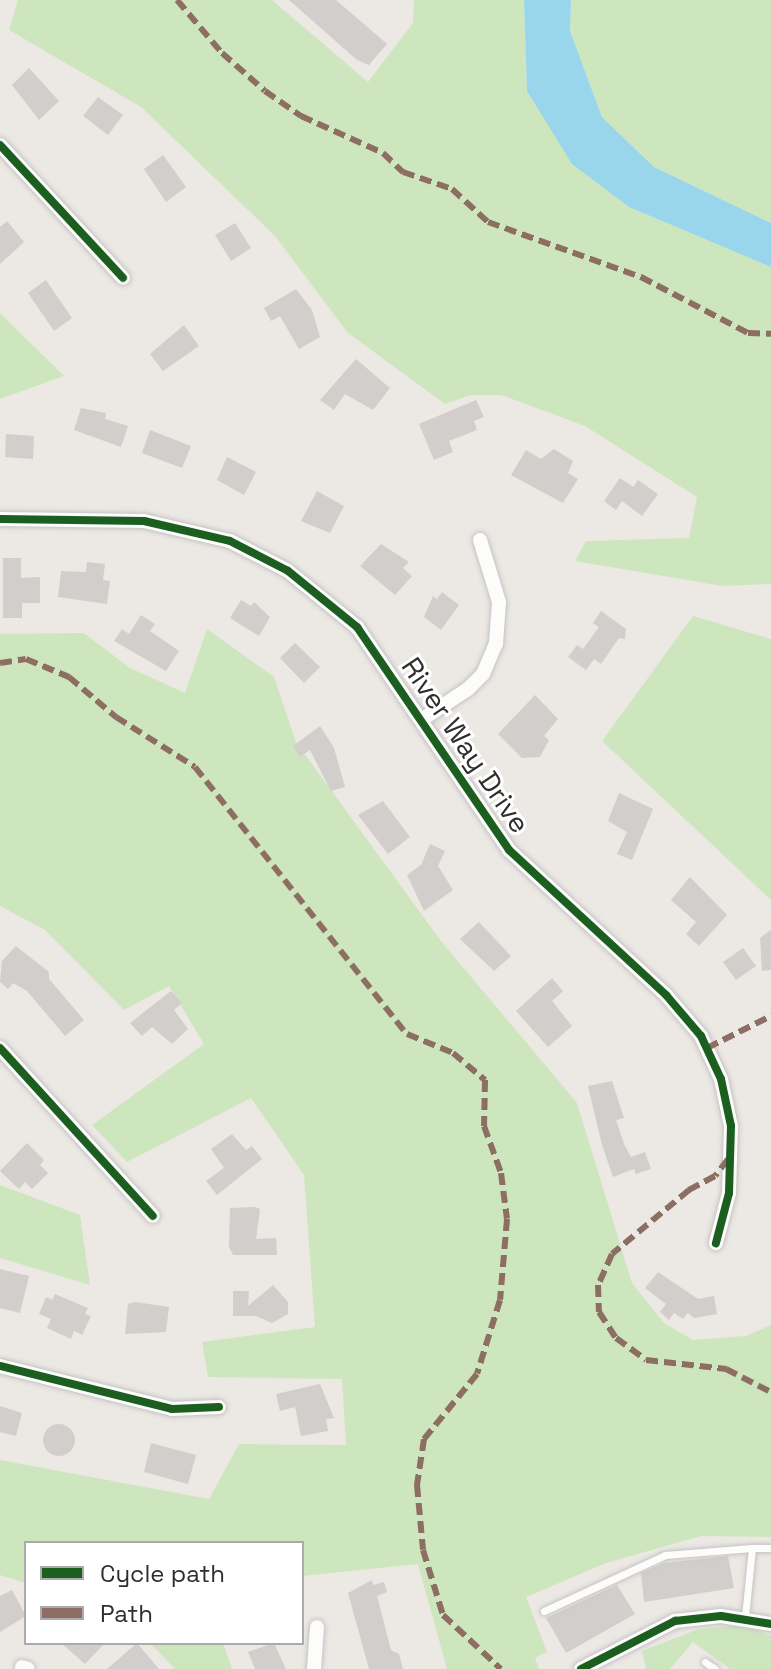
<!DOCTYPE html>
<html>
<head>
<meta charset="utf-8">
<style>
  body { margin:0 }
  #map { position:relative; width:771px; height:1669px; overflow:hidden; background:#ece8e4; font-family:"Space Grotesk",sans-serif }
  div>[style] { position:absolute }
  .green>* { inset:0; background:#cee6be }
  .water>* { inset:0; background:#99d6ec }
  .building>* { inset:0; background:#d1cecb }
  .round { border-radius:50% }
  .roads { filter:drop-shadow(0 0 2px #c5c4c5) drop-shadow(0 0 2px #c5c4c5) }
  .service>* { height:7px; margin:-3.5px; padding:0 3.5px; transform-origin:3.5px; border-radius:3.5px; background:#fcfcfb }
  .minor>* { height:14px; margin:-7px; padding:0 7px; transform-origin:7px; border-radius:7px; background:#fcfcfb }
  .quiet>* { height:6px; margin-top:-3px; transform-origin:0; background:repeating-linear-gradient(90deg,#8d6e63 0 12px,transparent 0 18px) }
  .cycleway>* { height:8px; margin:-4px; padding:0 4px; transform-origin:4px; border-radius:4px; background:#1b5e20 }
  span { translate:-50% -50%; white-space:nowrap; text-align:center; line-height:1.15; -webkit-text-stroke:6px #fff; paint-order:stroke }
  .street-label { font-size:28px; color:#2e2e2e }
  .legend { position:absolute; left:24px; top:1541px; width:280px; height:104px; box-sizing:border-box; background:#fff; border:2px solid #ababab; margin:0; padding:10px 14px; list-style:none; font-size:24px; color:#2e2e2e }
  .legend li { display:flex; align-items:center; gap:16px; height:40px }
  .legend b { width:40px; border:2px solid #ababab }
</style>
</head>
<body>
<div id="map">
  <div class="green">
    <div style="clip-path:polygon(18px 0,272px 0,368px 82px,413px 23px,414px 0,524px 0,527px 91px,629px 207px,771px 267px,771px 584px,722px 586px,575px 561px,586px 541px,689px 538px,697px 497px,585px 426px,501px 395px,471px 395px,445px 404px,348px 333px,275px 236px,141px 107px,9px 30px)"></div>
    <div style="clip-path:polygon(571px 0,771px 0,771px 223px,654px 167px,602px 117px,570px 31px)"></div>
    <div style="clip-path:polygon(0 313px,64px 376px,0 399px)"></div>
    <div style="clip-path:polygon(693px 616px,771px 639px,771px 900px,602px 741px)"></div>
    <div style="clip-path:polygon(207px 629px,274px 677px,296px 742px,441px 941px,577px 1103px,632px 1283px,664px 1323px,693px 1340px,746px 1336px,771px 1325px,771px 1537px,701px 1536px,606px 1563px,526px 1597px,547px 1652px,535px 1658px,539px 1669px,447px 1669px,418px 1564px,302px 1576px,302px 1543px,26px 1543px,26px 1583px,0 1575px,0 1460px,209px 1499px,239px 1444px,346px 1445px,342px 1379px,208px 1377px,202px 1342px,315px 1327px,304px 1175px,251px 1098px,127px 1162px,92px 1125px,204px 1044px,169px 986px,124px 1010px,45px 930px,0 906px,0 634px,84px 633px,130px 668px,185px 693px)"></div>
    <div style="clip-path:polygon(0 1185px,80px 1215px,90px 1285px,0 1258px)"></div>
    <div style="clip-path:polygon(743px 1625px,771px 1636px,771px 1669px,730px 1669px,693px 1642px,670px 1669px,646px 1669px,642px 1651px,699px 1629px)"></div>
    <div style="clip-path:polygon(150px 1643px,223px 1643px,232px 1669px,175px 1669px)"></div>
  </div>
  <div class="water">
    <div style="clip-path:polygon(524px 0,571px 0,570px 31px,602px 117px,654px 167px,771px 223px,771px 267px,629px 207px,572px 164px,527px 91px)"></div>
  </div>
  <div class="building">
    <div style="clip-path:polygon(289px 0,336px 0,387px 44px,369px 65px,357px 60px)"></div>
    <div style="clip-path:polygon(29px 68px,59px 101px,39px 120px,12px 85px)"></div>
    <div style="clip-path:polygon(98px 97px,123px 115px,108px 135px,83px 116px)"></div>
    <div style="clip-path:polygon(163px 155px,186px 187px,166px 202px,144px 169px)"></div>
    <div style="clip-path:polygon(7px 221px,24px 242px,0 264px,0 227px)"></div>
    <div style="clip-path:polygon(235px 223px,251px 248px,231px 261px,215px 235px)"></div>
    <div style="clip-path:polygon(46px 280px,72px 318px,54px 331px,28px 293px)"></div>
    <div style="clip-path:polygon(296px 289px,312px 310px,320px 337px,299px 349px,280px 316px,271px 321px,264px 308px)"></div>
    <div style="clip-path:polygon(184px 325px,199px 346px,163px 371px,150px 354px)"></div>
    <div style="clip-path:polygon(356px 359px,390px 388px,373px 410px,345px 394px,334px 410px,320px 400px)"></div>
    <div style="clip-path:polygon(476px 400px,484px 417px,474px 421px,477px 430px,449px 441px,453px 452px,434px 460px,419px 424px)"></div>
    <div style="clip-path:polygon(81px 408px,106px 413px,105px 419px,128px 426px,121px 447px,74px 430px)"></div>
    <div style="clip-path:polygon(150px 430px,191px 446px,182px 468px,142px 453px)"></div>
    <div style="clip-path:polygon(6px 434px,34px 436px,33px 459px,5px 457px)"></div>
    <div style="clip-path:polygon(554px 449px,573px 461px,568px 473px,578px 479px,563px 503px,511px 475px,526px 450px,541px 459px)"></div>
    <div style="clip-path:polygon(227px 457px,256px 472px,244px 495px,217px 480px)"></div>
    <div style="clip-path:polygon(620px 478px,633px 487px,638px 480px,658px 494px,642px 516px,622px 501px,616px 510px,604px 501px)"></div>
    <div style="clip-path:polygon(317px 491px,344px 506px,330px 533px,301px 521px)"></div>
    <div style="clip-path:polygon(381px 544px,409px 562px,403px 568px,412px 576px,395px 595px,360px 566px)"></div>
    <div style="clip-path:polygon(3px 558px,21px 558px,21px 578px,40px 577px,40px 603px,22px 603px,22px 618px,3px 618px)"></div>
    <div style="clip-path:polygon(87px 562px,105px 564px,103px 580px,110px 581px,107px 604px,58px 597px,61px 571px,86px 572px)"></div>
    <div style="clip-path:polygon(442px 592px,459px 605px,441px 630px,424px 617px,433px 596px,437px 599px)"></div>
    <div style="clip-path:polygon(241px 600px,251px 606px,254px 602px,270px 617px,259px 636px,230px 618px)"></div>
    <div style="clip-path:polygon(601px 611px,626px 629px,625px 639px,619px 638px,601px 664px,594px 659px,586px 670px,568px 657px,577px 645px,583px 649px,599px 627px,593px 623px)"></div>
    <div style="clip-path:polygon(141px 615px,155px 624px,150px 631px,179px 651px,166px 671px,114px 641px,122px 629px,129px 634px)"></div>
    <div style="clip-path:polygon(295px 643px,320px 667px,304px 683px,280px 658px)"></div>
    <div style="clip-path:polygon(535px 695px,558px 719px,544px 736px,549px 740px,540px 757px,522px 758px,498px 734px)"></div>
    <div style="clip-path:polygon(320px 726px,334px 748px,345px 787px,331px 791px,310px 750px,300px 757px,293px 746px)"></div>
    <div style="clip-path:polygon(619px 793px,653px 809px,632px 860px,617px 854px,627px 832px,608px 821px)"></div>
    <div style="clip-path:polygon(383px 801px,410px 837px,388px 854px,358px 815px)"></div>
    <div style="clip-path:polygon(430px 844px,445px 851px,438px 866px,453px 890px,424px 911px,407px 875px,421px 865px)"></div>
    <div style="clip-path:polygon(690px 877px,727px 915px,699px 946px,686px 934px,696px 922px,671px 900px)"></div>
    <div style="clip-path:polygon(479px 922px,511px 956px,494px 971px,460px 939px)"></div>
    <div style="clip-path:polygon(771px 930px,771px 970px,762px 971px,760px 938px)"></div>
    <div style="clip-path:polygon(16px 946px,49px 972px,49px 979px,84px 1020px,65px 1036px,27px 991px,13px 983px,8px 989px,0 982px,2px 961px)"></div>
    <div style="clip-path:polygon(743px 948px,756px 966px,736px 980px,723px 962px)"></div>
    <div style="clip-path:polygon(552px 978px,563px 991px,552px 1001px,572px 1026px,548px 1047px,516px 1011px)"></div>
    <div style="clip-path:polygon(171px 991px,182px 1003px,174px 1010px,188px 1029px,172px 1044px,152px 1027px,142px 1036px,130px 1023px)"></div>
    <div style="clip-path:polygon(612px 1081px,624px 1118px,616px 1120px,624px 1144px,631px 1157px,645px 1152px,651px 1169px,636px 1174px,634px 1169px,613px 1177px,602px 1145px,588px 1086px)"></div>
    <div style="clip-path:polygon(232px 1134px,246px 1150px,252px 1146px,262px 1159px,217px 1195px,206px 1181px,224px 1168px,211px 1149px)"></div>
    <div style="clip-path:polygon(27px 1143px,44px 1160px,40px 1165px,48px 1173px,32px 1189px,25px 1182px,19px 1189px,0 1171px)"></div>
    <div style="clip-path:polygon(255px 1207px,260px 1209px,256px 1239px,276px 1238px,277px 1255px,233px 1255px,229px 1247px,230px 1208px)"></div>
    <div style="clip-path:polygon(0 1269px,29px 1276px,20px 1313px,0 1308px)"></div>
    <div style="clip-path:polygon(658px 1272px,698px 1299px,714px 1296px,717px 1314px,694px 1318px,688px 1313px,683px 1319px,674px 1313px,669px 1320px,660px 1312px,666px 1304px,645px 1288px)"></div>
    <div style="clip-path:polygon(273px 1285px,288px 1302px,288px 1314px,272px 1323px,256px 1316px,233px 1316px,233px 1291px,249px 1291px,248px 1306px)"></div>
    <div style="clip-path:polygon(55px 1294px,88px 1308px,85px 1314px,91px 1316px,82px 1335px,74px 1331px,71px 1339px,47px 1328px,51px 1319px,39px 1314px,46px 1297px,52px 1300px)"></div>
    <div style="clip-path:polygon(135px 1302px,169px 1307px,166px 1332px,125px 1334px,128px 1304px)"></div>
    <div style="clip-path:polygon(320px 1384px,334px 1418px,326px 1419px,328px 1431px,301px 1436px,295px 1407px,280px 1411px,276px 1394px)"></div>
    <div style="clip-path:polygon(0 1406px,22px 1413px,16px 1436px,0 1432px)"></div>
    <div class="round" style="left:43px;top:1424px;width:32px;height:32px"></div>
    <div style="clip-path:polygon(151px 1443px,196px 1455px,188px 1484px,144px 1472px)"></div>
    <div style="clip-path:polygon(728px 1556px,734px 1588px,644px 1602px,641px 1573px,664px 1563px)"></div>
    <div style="clip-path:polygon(372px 1580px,373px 1585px,384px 1582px,387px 1592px,377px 1596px,391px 1650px,399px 1654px,403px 1669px,369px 1669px,348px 1593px)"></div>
    <div style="clip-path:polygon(617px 1585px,635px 1614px,566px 1653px,546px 1618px)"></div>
    <div style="clip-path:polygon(12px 1590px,26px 1616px,0 1632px,0 1596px)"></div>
    <div style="clip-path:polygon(61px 1643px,105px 1643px,85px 1664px)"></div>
    <div style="clip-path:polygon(137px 1643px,159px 1669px,107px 1669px)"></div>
    <div style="clip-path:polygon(274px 1643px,286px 1669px,255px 1669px,248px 1652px)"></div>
  </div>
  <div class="roads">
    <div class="service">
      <div style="left:752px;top:1548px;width:19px"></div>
      <div style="left:544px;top:1611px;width:133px;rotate:-24.8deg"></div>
      <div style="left:665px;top:1555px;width:87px;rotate:-4.6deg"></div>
      <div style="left:752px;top:1548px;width:69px;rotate:95.8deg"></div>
      <div style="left:705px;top:1662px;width:12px;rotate:35deg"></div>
    </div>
    <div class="minor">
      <div style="left:0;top:145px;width:181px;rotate:47.2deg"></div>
      <div style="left:0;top:519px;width:144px;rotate:0.8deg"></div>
      <div style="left:144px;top:521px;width:88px;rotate:13.1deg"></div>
      <div style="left:230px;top:541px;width:65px;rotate:27.3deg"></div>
      <div style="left:288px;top:571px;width:89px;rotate:39.1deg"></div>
      <div style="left:357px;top:627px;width:270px;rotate:55.7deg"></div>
      <div style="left:509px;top:850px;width:214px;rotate:42.7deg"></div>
      <div style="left:666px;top:995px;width:54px;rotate:49.5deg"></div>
      <div style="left:701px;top:1036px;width:47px;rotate:65.1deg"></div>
      <div style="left:721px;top:1079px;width:48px;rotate:78deg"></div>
      <div style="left:731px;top:1126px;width:67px;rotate:91.7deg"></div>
      <div style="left:729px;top:1193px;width:52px;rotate:104.6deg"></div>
      <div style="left:421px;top:720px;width:56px;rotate:-33.4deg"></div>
      <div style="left:468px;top:689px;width:21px;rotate:-45deg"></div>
      <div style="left:483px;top:674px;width:33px;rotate:-67deg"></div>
      <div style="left:496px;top:644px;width:42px;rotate:-85.9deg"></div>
      <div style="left:499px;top:602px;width:65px;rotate:-107deg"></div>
      <div style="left:0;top:1048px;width:227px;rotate:47.7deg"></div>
      <div style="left:0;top:1366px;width:177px;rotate:14deg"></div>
      <div style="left:172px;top:1409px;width:47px;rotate:-2.4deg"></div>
      <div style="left:22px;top:1667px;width:6px;rotate:18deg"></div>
      <div style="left:314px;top:1669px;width:42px;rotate:-85.9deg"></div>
      <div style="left:581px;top:1669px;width:106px;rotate:-27.1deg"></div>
      <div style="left:675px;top:1621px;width:46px;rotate:-6.2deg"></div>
      <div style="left:721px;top:1616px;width:51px;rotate:9.1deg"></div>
    </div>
  </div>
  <div class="quiet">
    <div style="left:177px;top:0;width:70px;rotate:49.7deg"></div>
    <div style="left:222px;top:53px;width:57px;rotate:41.5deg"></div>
    <div style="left:265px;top:91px;width:44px;rotate:34.8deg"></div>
    <div style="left:301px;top:116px;width:90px;rotate:24.3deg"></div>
    <div style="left:383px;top:153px;width:28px;rotate:44deg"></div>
    <div style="left:403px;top:172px;width:52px;rotate:19.1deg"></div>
    <div style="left:452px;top:189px;width:49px;rotate:42.5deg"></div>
    <div style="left:488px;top:222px;width:163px;rotate:19.8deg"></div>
    <div style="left:641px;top:277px;width:121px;rotate:27.6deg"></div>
    <div style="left:748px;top:333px;width:23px;rotate:2deg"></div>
    <div style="left:0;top:663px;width:26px;rotate:-9deg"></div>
    <div style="left:26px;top:659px;width:47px;rotate:22.7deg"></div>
    <div style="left:69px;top:677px;width:62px;rotate:40.4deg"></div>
    <div style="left:116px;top:717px;width:93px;rotate:32.3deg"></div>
    <div style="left:195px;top:767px;width:341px;rotate:51.6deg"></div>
    <div style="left:407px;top:1034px;width:50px;rotate:22.4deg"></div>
    <div style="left:453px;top:1053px;width:42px;rotate:40.2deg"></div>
    <div style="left:485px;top:1080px;width:46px;rotate:91.2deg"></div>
    <div style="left:484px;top:1126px;width:50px;rotate:70.1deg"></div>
    <div style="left:501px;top:1173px;width:46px;rotate:82.6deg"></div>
    <div style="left:507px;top:1219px;width:81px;rotate:94.9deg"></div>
    <div style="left:500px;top:1300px;width:77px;rotate:107.3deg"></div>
    <div style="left:477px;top:1374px;width:84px;rotate:129.2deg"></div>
    <div style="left:424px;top:1439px;width:47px;rotate:98.7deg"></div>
    <div style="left:417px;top:1485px;width:65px;rotate:84.7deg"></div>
    <div style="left:423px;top:1550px;width:68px;rotate:72.9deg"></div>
    <div style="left:443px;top:1615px;width:79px;rotate:43deg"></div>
    <div style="left:707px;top:1048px;width:72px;rotate:-26.6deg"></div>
    <div style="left:728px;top:1159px;width:21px;rotate:127deg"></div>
    <div style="left:715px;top:1176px;width:30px;rotate:152deg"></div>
    <div style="left:689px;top:1190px;width:100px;rotate:140.3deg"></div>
    <div style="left:612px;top:1254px;width:34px;rotate:114deg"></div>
    <div style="left:598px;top:1285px;width:27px;rotate:88deg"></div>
    <div style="left:599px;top:1312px;width:31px;rotate:57deg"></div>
    <div style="left:616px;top:1338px;width:37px;rotate:36deg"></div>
    <div style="left:646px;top:1360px;width:81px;rotate:6.4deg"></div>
    <div style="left:726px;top:1369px;width:51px;rotate:27.1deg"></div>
  </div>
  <div class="cycleway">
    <div style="left:0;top:145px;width:181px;rotate:47.2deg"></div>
    <div style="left:0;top:519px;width:144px;rotate:0.8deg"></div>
    <div style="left:144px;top:521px;width:88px;rotate:13.1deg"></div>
    <div style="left:230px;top:541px;width:65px;rotate:27.3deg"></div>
    <div style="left:288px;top:571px;width:89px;rotate:39.1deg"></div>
    <div style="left:357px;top:627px;width:270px;rotate:55.7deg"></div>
    <div style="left:509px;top:850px;width:214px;rotate:42.7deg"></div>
    <div style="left:666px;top:995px;width:54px;rotate:49.5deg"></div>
    <div style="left:701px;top:1036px;width:47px;rotate:65.1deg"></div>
    <div style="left:721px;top:1079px;width:48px;rotate:78deg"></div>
    <div style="left:731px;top:1126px;width:67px;rotate:91.7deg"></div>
    <div style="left:729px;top:1193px;width:52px;rotate:104.6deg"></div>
    <div style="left:0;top:1048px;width:227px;rotate:47.7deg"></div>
    <div style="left:0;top:1366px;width:177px;rotate:14deg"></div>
    <div style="left:172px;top:1409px;width:47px;rotate:-2.4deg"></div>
    <div style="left:581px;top:1669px;width:106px;rotate:-27.1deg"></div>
    <div style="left:675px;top:1621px;width:46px;rotate:-6.2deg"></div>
    <div style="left:721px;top:1616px;width:51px;rotate:9.1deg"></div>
  </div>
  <div class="street-label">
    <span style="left:466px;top:745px;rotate:56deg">River Way Drive</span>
  </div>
  <ul class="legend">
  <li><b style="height:10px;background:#1b5e20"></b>Cycle path</li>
  <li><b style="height:10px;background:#8d6e63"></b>Path</li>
  </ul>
</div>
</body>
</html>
